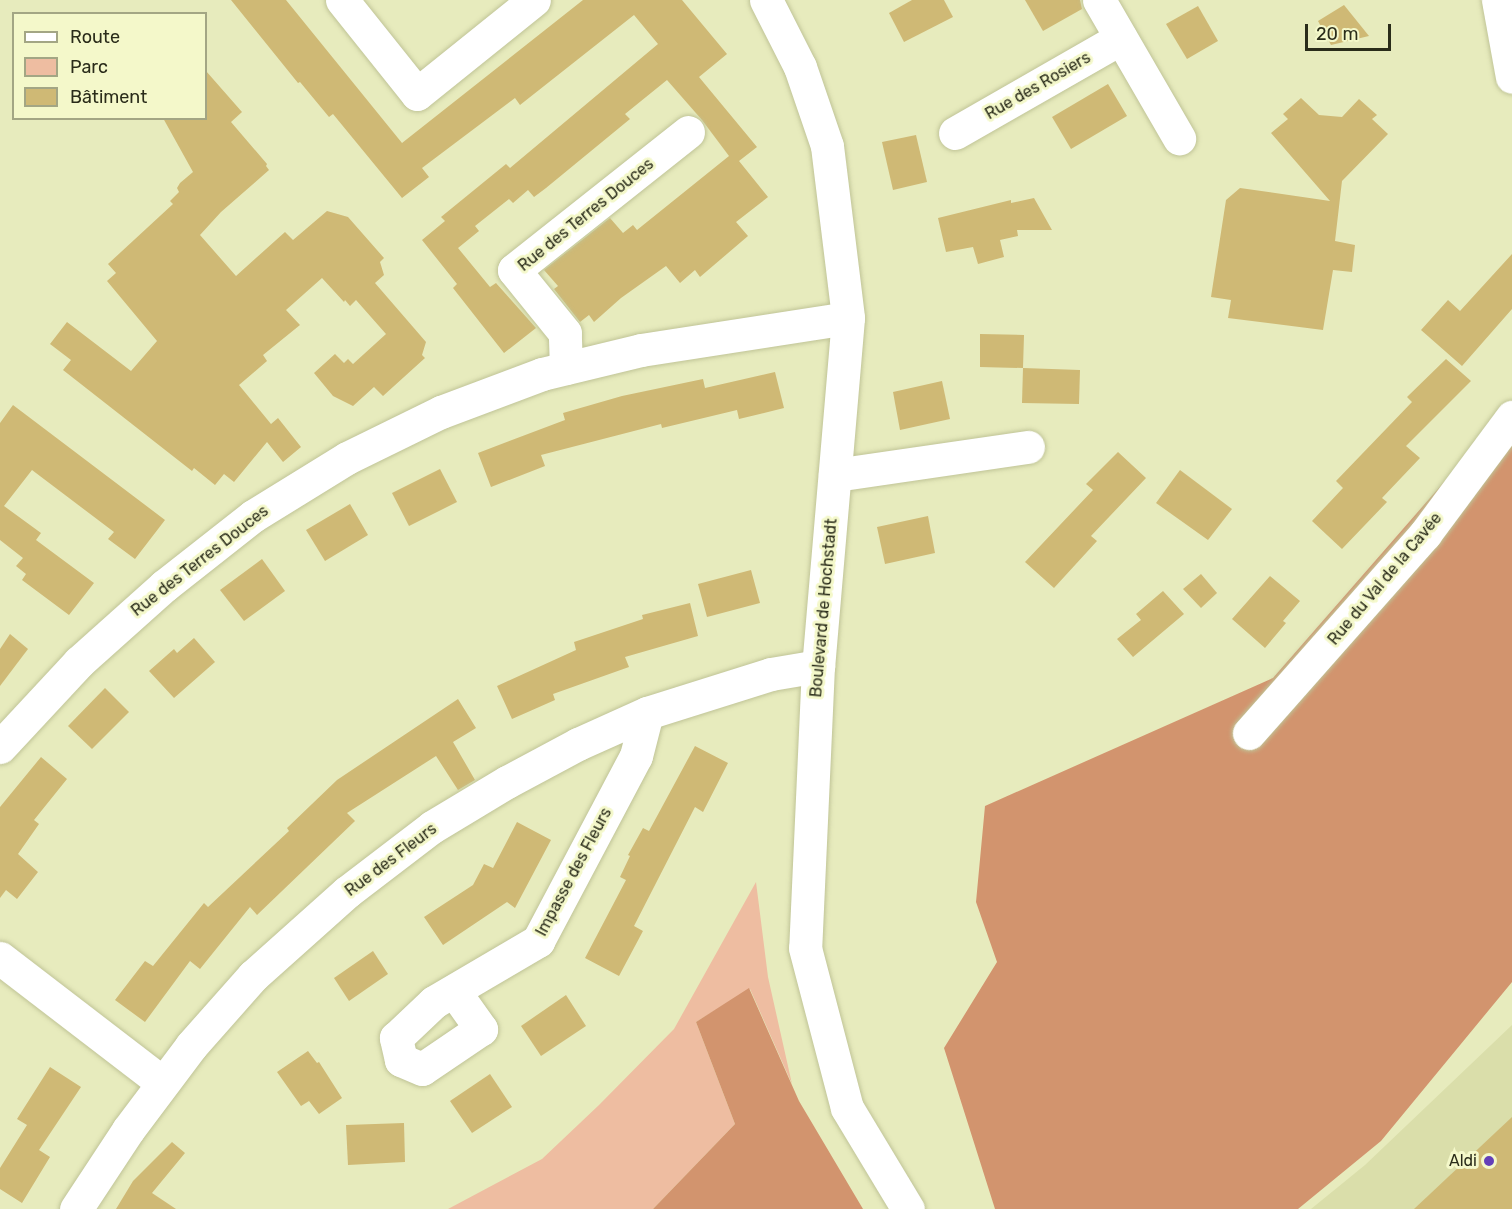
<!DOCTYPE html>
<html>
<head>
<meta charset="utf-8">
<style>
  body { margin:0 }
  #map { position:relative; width:1512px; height:1209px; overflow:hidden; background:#e7ebbd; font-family:Rubik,sans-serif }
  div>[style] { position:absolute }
  .built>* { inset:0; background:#dadeaa }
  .green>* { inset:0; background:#eebda1 }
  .forest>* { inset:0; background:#d2946e }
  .building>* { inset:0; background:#cfb975 }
  .roads { filter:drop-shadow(0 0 2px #c0c497) drop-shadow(0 0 2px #c0c497) }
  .minor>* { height:33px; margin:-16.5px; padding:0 16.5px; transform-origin:16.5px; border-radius:16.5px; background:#fff }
  .dots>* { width:16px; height:16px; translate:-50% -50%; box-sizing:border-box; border:3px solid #f4f8ca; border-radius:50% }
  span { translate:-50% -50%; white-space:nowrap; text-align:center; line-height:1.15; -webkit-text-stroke:6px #f4f8ca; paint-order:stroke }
  .street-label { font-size:16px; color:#2a2c1a }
  .poi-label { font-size:16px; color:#2a2c1a }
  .right { translate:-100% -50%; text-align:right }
  .legend { position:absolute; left:12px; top:12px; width:195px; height:108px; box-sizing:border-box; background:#f4f8ca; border:2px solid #a3a684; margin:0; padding:8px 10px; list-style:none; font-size:18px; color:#2a2c1a }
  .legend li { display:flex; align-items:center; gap:12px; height:30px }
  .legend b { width:30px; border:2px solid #a3a684 }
  .scale { position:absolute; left:1305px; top:24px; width:86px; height:27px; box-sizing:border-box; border:3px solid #2a2c1a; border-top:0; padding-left:8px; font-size:18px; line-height:21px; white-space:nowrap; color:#2a2c1a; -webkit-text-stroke:4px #f4f8ca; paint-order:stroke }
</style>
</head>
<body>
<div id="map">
  <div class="built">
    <div style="clip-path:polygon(1512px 1025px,1512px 1209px,1311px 1209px,1365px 1165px)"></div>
  </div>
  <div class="green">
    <div style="clip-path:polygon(756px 882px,768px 977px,792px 1084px,750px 989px,696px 1022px,735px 1124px,653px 1209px,448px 1209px,542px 1159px,599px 1105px,674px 1029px)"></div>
  </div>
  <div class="forest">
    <div style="clip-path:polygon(1512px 404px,1512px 982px,1381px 1141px,1298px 1209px,995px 1209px,944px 1048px,997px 962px,976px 902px,985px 806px,1273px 678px)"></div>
    <div style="clip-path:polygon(749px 988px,799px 1101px,863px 1209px,653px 1209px,735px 1124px,696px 1022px)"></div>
  </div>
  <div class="building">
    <div style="clip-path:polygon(231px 0,286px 0,402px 143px,583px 0,682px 0,727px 54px,699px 77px,757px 147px,739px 161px,768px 197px,736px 222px,748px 236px,700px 277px,695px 270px,680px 283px,666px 266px,621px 298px,594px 322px,589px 315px,580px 322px,554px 289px,558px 286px,544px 270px,610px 218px,623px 233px,633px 225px,637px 230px,729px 156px,702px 120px,667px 80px,625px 114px,630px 119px,546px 188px,534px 197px,528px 190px,513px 203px,509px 199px,475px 226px,479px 231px,458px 248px,490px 287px,496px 283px,536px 328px,504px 353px,453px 288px,457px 284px,422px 240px,445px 221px,441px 217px,506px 164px,510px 168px,658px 44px,634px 15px,520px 105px,515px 98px,422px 168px,429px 177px,402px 198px,333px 114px,329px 117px,300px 82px,298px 83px)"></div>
    <div style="clip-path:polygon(912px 0,944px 0,953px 17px,904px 42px,889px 13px)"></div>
    <div style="clip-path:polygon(1025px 0,1080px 0,1082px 9px,1043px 31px)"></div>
    <div style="clip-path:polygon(1344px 5px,1369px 36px,1331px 45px,1318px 21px)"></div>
    <div style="clip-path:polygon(1198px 6px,1218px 41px,1187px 59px,1166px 24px)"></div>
    <div style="clip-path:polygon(206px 71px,242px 112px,231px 122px,267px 164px,266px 166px,269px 170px,221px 212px,200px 235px,236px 276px,285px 232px,293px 240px,327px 211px,348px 217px,384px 258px,380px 262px,384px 275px,375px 283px,426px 342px,422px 355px,425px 358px,383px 396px,374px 387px,353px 406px,333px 396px,314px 373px,335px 354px,344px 363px,348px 359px,353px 364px,386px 334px,356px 300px,350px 306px,345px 300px,344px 302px,322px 278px,286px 310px,300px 325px,263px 355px,267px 361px,239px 385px,271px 424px,278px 418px,301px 447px,283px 462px,267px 442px,234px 482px,224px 474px,215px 485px,194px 468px,192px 471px,63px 370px,71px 360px,50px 344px,67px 322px,131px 371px,157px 341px,107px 281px,116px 273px,108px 264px,173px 204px,170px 201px,179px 192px,177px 188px,180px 183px,193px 172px,163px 118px,206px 118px)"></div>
    <div style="clip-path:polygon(1108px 84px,1127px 116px,1071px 149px,1052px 117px)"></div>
    <div style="clip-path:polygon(1301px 98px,1319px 115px,1342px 117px,1359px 99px,1377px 115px,1372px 119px,1388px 134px,1342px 181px,1335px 241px,1355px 245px,1352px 272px,1333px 270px,1323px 330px,1228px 318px,1231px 300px,1211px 297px,1226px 200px,1240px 188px,1330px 201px,1271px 133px,1288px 119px,1283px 114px)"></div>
    <div style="clip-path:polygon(916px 135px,927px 182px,893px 190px,882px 142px)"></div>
    <div style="clip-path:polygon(1034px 198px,1052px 230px,1017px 230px,1018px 236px,1000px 240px,1004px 257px,978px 264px,973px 247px,946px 252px,938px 218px,1011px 200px,1011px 203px)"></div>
    <div style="clip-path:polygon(1512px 254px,1512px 309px,1462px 366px,1421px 330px,1448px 300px,1460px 311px)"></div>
    <div style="clip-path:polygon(980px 334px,1024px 335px,1023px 368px,980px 367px)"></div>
    <div style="clip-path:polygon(1446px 359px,1471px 381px,1406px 446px,1420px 458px,1382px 498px,1387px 502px,1342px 549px,1312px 521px,1343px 488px,1336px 481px,1412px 402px,1407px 397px)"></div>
    <div style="clip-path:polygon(1023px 368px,1080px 370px,1079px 404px,1022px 403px)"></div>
    <div style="clip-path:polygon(775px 372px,784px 408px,739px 419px,737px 410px,662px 428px,661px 424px,541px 455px,545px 466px,491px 487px,478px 453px,565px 420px,563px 413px,622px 396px,703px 379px,705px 388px)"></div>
    <div style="clip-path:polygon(942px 381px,950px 419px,900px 430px,893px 392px)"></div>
    <div style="clip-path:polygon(13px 405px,165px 520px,135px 559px,108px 539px,114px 532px,32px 470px,4px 506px,41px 533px,36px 540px,94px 583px,69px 615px,22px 580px,26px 574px,16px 566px,23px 558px,0 540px,0 423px)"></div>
    <div style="clip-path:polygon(1118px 452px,1146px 478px,1091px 536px,1097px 541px,1054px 588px,1025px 562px,1093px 490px,1086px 484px)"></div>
    <div style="clip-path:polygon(440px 469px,457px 502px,409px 526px,392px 493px)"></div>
    <div style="clip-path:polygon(1180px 470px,1232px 509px,1208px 540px,1156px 503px)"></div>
    <div style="clip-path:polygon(350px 504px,368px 535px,325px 561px,306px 530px)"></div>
    <div style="clip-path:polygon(928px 516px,935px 553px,885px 564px,877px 527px)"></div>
    <div style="clip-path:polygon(262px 559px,285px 591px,244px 621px,220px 590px)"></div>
    <div style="clip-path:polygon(751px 570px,760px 603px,707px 617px,698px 584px)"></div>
    <div style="clip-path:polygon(1201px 574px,1217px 593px,1201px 608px,1183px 589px)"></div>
    <div style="clip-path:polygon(1270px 576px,1300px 601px,1283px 621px,1286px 623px,1265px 648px,1232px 619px)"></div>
    <div style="clip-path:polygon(1163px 591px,1184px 614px,1133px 657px,1117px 639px,1141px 620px,1136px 614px)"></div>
    <div style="clip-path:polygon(690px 603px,698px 636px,625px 657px,629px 667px,553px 694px,555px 700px,512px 719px,497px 686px,576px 650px,574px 642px,643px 619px,642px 615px)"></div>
    <div style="clip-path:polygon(10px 634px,28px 649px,0 686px,0 649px)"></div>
    <div style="clip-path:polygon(194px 638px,215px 662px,174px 698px,149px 671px,174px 649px,177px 653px)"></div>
    <div style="clip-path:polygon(105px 688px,129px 712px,92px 749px,68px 726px)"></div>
    <div style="clip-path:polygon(458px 699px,476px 728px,453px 742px,475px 780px,458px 790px,436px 756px,347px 813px,355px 821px,257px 915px,250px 907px,200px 969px,190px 961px,145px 1022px,115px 1000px,145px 961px,153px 966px,204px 903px,208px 907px,289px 831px,287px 828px,337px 780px)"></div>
    <div style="clip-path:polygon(695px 746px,728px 763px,703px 812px,695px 807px,634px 926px,643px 931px,619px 976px,585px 958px,626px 880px,620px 877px,630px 856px,628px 855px,643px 828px,649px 831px)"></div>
    <div style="clip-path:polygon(41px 757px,67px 779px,34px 820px,39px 824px,18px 854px,38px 872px,17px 899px,6px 890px,0 898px,0 807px)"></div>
    <div style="clip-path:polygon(517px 822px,551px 840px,515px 908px,507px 902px,443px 945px,424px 917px,473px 885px,484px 864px,493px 868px)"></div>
    <div style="clip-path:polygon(373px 951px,388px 974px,349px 1001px,334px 978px)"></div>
    <div style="clip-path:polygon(566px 995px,586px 1026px,541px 1056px,521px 1026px)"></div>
    <div style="clip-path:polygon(308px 1051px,317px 1063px,319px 1062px,342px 1098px,319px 1114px,309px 1101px,301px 1106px,277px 1072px)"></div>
    <div style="clip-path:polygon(50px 1067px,81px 1087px,39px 1150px,50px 1157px,22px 1203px,0 1189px,0 1168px,27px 1125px,17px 1119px)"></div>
    <div style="clip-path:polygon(490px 1074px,512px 1107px,472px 1133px,450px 1101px)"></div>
    <div style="clip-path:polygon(1512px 1117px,1512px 1209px,1414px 1209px)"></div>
    <div style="clip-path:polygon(404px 1123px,405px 1162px,348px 1165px,346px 1125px)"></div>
    <div style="clip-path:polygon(172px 1142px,185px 1153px,152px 1193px,176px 1209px,116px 1209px,133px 1181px)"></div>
  </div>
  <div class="roads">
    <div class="minor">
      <div style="left:342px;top:0;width:120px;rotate:51.4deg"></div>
      <div style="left:417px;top:94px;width:150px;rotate:-38.8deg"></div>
      <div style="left:766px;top:0;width:75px;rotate:63.1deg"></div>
      <div style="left:800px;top:67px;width:83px;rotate:71.1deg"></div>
      <div style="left:827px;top:146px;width:173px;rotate:83deg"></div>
      <div style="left:848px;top:318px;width:349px;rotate:94.9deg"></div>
      <div style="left:818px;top:666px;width:282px;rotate:92.6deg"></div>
      <div style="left:805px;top:948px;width:165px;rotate:75.3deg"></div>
      <div style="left:847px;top:1108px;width:118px;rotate:58.9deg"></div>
      <div style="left:1099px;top:0;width:160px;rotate:59.9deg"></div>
      <div style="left:1498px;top:0;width:78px;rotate:79.7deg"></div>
      <div style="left:955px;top:133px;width:191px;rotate:-29.8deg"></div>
      <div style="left:566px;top:368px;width:35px;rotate:-92deg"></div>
      <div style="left:565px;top:333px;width:81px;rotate:-129deg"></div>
      <div style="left:514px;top:270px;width:222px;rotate:-38.4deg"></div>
      <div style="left:835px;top:475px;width:195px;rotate:-8.3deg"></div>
      <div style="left:1249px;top:733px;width:266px;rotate:-48.5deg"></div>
      <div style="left:1425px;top:534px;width:146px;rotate:-53.4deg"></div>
      <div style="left:0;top:747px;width:116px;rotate:-47.1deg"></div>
      <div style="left:79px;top:662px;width:114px;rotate:-41.8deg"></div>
      <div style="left:164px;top:586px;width:113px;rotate:-38.2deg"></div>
      <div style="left:253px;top:516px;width:110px;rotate:-31.7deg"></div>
      <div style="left:347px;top:458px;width:105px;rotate:-26.1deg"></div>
      <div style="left:441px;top:412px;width:108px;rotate:-20.6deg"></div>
      <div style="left:542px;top:374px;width:102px;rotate:-13.6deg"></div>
      <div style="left:641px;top:350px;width:209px;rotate:-8.8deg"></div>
      <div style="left:0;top:958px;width:205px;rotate:37.5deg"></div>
      <div style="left:454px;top:991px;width:47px;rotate:54.6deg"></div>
      <div style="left:481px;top:1029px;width:71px;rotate:145.9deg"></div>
      <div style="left:422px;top:1069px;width:23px;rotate:-157deg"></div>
      <div style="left:401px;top:1060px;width:23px;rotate:-103deg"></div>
      <div style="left:396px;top:1038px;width:52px;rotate:-43.5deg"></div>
      <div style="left:434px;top:1002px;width:121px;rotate:-30.4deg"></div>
      <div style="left:538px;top:941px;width:209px;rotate:-62.1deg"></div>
      <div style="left:636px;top:756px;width:44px;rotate:-75.7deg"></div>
      <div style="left:76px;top:1209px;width:95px;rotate:-56.6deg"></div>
      <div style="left:128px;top:1130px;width:105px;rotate:-53.1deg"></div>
      <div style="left:191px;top:1046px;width:94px;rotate:-48.5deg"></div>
      <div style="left:253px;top:976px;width:126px;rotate:-41.8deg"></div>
      <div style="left:347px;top:892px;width:107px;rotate:-37.4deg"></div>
      <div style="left:432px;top:827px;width:87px;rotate:-31deg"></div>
      <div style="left:507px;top:782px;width:81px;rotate:-28.2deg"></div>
      <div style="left:578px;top:744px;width:76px;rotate:-24.2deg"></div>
      <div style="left:647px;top:713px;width:130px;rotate:-17.5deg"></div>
      <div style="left:771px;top:674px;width:48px;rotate:-9.7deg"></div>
    </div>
  </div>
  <div class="dots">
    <div style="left:1489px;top:1161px;background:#6440b8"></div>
  </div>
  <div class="street-label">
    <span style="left:1038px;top:86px;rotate:-30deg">Rue des Rosiers</span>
    <span style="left:586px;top:215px;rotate:-39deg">Rue des Terres Douces</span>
    <span style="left:200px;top:561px;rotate:-38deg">Rue des Terres Douces</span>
    <span style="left:1385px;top:579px;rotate:-50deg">Rue du Val de la Cavée</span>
    <span style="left:824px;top:608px;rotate:-85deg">Boulevard de Hochstadt</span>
    <span style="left:391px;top:860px;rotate:-37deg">Rue des Fleurs</span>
    <span style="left:574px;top:872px;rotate:-62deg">Impasse des Fleurs</span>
  </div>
  <div class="poi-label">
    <span class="right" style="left:1477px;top:1161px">Aldi</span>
  </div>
  <ul class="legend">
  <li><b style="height:8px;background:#fff"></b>Route</li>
  <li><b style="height:16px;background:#eebda1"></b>Parc</li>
  <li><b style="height:16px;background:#cfb975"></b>Bâtiment</li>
  </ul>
  <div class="scale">20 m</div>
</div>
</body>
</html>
